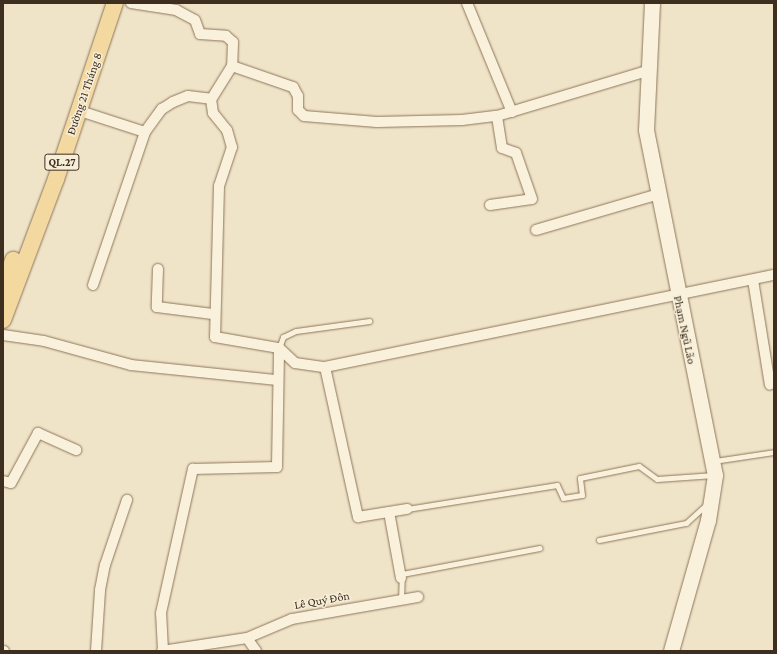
<!DOCTYPE html>
<html>
<head>
<meta charset="utf-8">
<style>
  body { margin:0 }
  #map { position:relative; width:777px; height:654px; overflow:hidden; background:#f0e4c8; font-family:"Crimson Pro",serif }
  div>[style] { position:absolute }
  .roads { filter:drop-shadow(0 0 1px #8d765c) drop-shadow(0 0 1px #8d765c) }
  .lane>* { height:5px; margin:-2.5px; padding:0 2.5px; transform-origin:2.5px; border-radius:2.5px; background:#faf1dc }
  .street>* { height:10px; margin:-5px; padding:0 5px; transform-origin:5px; border-radius:5px; background:#faf1dc }
  .secondary>* { height:15px; margin:-7.5px; padding:0 7.5px; transform-origin:7.5px; border-radius:7.5px; background:#faf1dc }
  .primary>* { height:16px; margin:-8px; padding:0 8px; transform-origin:8px; border-radius:8px; background:#f3d9a0 }
  span { translate:-50% -50%; white-space:nowrap; text-align:center; line-height:1.15; -webkit-text-stroke:3px #f7eed8; paint-order:stroke }
  .shield-label span { padding:1px 3px; background:#f7eed8; border:1px solid; border-radius:3px; -webkit-text-stroke-width:0 }
  .shield-label { font-size:11px; color:#3d2e20; font-weight:700 }
  .street-label { font-size:12px; color:#3d2e20 }
  .frame { position:absolute; inset:0; border:4px solid #3d2e20; pointer-events:none }
</style>
</head>
<body>
<div id="map">
  <div class="roads">
    <div class="lane">
      <div style="left:279px;top:348px;width:12px;rotate:-70deg"></div>
      <div style="left:283px;top:337px;width:14px;rotate:-25deg"></div>
      <div style="left:296px;top:331px;width:74px;rotate:-7.8deg"></div>
      <div style="left:714px;top:461px;width:61px;rotate:-8.5deg"></div>
      <div style="left:407px;top:509px;width:152px;rotate:-9.1deg"></div>
      <div style="left:557px;top:485px;width:14px;rotate:65deg"></div>
      <div style="left:563px;top:498px;width:19px;rotate:-9deg"></div>
      <div style="left:582px;top:495px;width:17px;rotate:-97deg"></div>
      <div style="left:580px;top:478px;width:60px;rotate:-11.5deg"></div>
      <div style="left:639px;top:466px;width:22px;rotate:36deg"></div>
      <div style="left:657px;top:479px;width:57px;rotate:-4deg"></div>
      <div style="left:599px;top:540px;width:89px;rotate:-11.1deg"></div>
      <div style="left:686px;top:523px;width:27px;rotate:-42deg"></div>
      <div style="left:401px;top:600px;width:26px;rotate:-88deg"></div>
      <div style="left:402px;top:574px;width:140px;rotate:-10.7deg"></div>
    </div>
    <div class="street">
      <div style="left:131px;top:3px;width:46px;rotate:8.8deg"></div>
      <div style="left:176px;top:10px;width:21px;rotate:28deg"></div>
      <div style="left:195px;top:20px;width:15px;rotate:70deg"></div>
      <div style="left:200px;top:34px;width:26px;rotate:4deg"></div>
      <div style="left:226px;top:36px;width:9px;rotate:41deg"></div>
      <div style="left:233px;top:42px;width:24px;rotate:92deg"></div>
      <div style="left:232px;top:66px;width:39px;rotate:122deg"></div>
      <div style="left:211px;top:99px;width:14px;rotate:82deg"></div>
      <div style="left:213px;top:113px;width:22px;rotate:51deg"></div>
      <div style="left:227px;top:130px;width:18px;rotate:74deg"></div>
      <div style="left:232px;top:147px;width:41px;rotate:108.4deg"></div>
      <div style="left:219px;top:186px;width:151px;rotate:91.5deg"></div>
      <div style="left:215px;top:337px;width:65px;rotate:9.8deg"></div>
      <div style="left:279px;top:348px;width:22px;rotate:43deg"></div>
      <div style="left:295px;top:363px;width:30px;rotate:8deg"></div>
      <div style="left:325px;top:367px;width:458px;rotate:-11.6deg"></div>
      <div style="left:467px;top:3px;width:118px;rotate:67.6deg"></div>
      <div style="left:232px;top:66px;width:65px;rotate:19deg"></div>
      <div style="left:293px;top:87px;width:10px;rotate:61deg"></div>
      <div style="left:298px;top:96px;width:14px;rotate:90deg"></div>
      <div style="left:298px;top:110px;width:8px;rotate:45deg"></div>
      <div style="left:304px;top:116px;width:73px;rotate:4.7deg"></div>
      <div style="left:377px;top:122px;width:85px;rotate:-1.3deg"></div>
      <div style="left:462px;top:120px;width:35px;rotate:-7deg"></div>
      <div style="left:497px;top:116px;width:157px;rotate:-16.7deg"></div>
      <div style="left:80px;top:111px;width:68px;rotate:17.9deg"></div>
      <div style="left:490px;top:205px;width:42px;rotate:-8.1deg"></div>
      <div style="left:532px;top:199px;width:49px;rotate:-109.2deg"></div>
      <div style="left:516px;top:153px;width:15px;rotate:-160deg"></div>
      <div style="left:502px;top:148px;width:32px;rotate:-99deg"></div>
      <div style="left:536px;top:230px;width:128px;rotate:-16.3deg"></div>
      <div style="left:158px;top:269px;width:38px;rotate:92deg"></div>
      <div style="left:157px;top:307px;width:56px;rotate:7.1deg"></div>
      <div style="left:753px;top:280px;width:106px;rotate:80.8deg"></div>
      <div style="left:93px;top:285px;width:162px;rotate:-71.2deg"></div>
      <div style="left:145px;top:132px;width:29px;rotate:-54deg"></div>
      <div style="left:162px;top:109px;width:13px;rotate:-32deg"></div>
      <div style="left:173px;top:102px;width:16px;rotate:-22deg"></div>
      <div style="left:188px;top:96px;width:23px;rotate:7deg"></div>
      <div style="left:3px;top:335px;width:41px;rotate:8.3deg"></div>
      <div style="left:44px;top:341px;width:90px;rotate:15.4deg"></div>
      <div style="left:131px;top:365px;width:147px;rotate:5.9deg"></div>
      <div style="left:325px;top:367px;width:154px;rotate:77.6deg"></div>
      <div style="left:358px;top:517px;width:50px;rotate:-9.3deg"></div>
      <div style="left:3px;top:481px;width:8px;rotate:14deg"></div>
      <div style="left:11px;top:483px;width:57px;rotate:-61.6deg"></div>
      <div style="left:38px;top:433px;width:42px;rotate:24.1deg"></div>
      <div style="left:389px;top:512px;width:67px;rotate:79.7deg"></div>
      <div style="left:247px;top:638px;width:16px;rotate:55deg"></div>
      <div style="left:163px;top:650px;width:37px;rotate:-93deg"></div>
      <div style="left:161px;top:613px;width:148px;rotate:-77.5deg"></div>
      <div style="left:193px;top:469px;width:84px;rotate:-1.4deg"></div>
      <div style="left:277px;top:467px;width:119px;rotate:-89deg"></div>
      <div style="left:3px;top:651px;width:1px"></div>
      <div style="left:96px;top:651px;width:61px;rotate:-86.2deg"></div>
      <div style="left:100px;top:590px;width:25px;rotate:-79deg"></div>
      <div style="left:105px;top:565px;width:69px;rotate:-71.3deg"></div>
      <div style="left:162px;top:651px;width:86px;rotate:-8.7deg"></div>
      <div style="left:247px;top:638px;width:49px;rotate:-22.9deg"></div>
      <div style="left:292px;top:619px;width:128px;rotate:-9.9deg"></div>
    </div>
    <div class="secondary">
      <div style="left:652px;top:3px;width:127px;rotate:92.7deg"></div>
      <div style="left:646px;top:130px;width:352px;rotate:78.7deg"></div>
      <div style="left:715px;top:475px;width:46px;rotate:98.8deg"></div>
      <div style="left:708px;top:520px;width:136px;rotate:105.8deg"></div>
    </div>
    <div class="primary">
      <div style="left:3px;top:288px;width:30px;rotate:-70deg"></div>
      <div style="left:3px;top:320px;width:151px;rotate:-69.4deg"></div>
      <div style="left:56px;top:179px;width:186px;rotate:-71.5deg"></div>
    </div>
  </div>
  <div class="shield-label">
    <span style="left:62px;top:162px">QL.27</span>
  </div>
  <div class="street-label">
    <span style="left:85px;top:94px;rotate:-71deg">Đường 21 Tháng 8</span>
    <span style="left:684px;top:330px;rotate:78deg">Phạm Ngũ Lão</span>
    <span style="left:322px;top:601px;rotate:-10deg">Lê Quý Đôn</span>
  </div>
  <div class="frame"></div>
</div>
</body>
</html>
